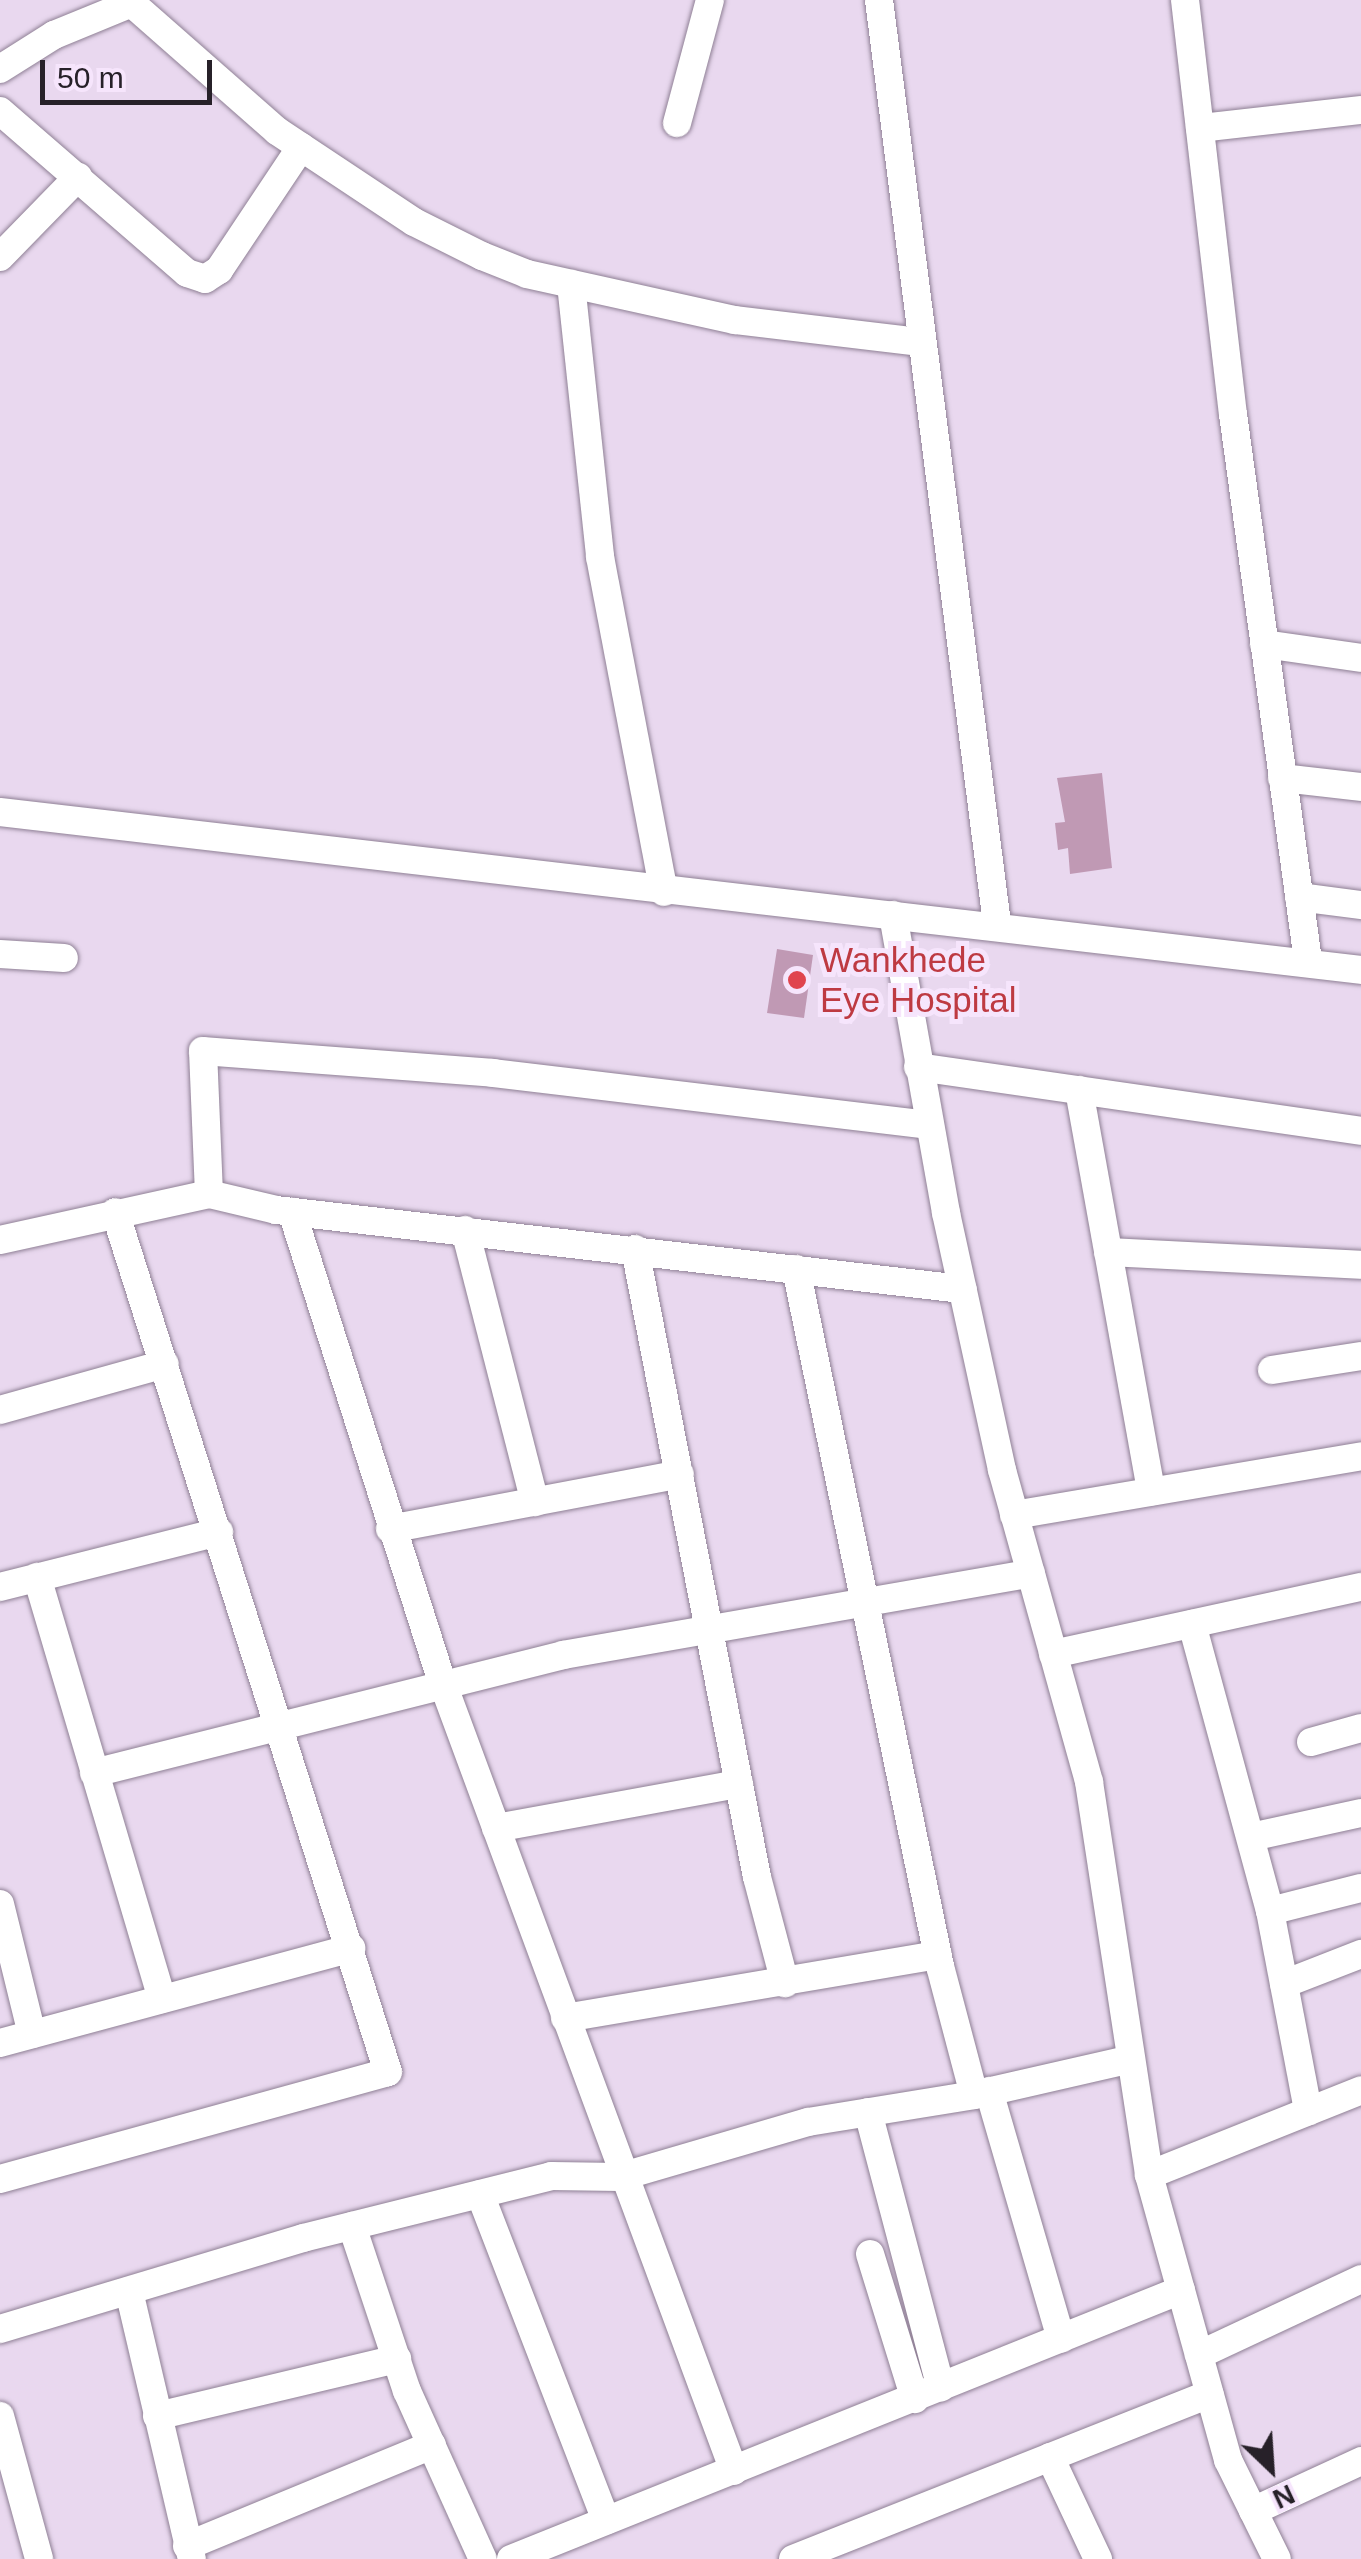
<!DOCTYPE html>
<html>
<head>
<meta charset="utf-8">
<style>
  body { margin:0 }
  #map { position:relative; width:1361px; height:2559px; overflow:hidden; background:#e9d8ef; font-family:Arial,sans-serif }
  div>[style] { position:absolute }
  .building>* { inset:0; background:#c099b4 }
  .roads { filter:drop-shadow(0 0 2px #8f8095) drop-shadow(0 0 2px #8f8095) }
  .minor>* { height:28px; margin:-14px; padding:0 14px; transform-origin:14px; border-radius:14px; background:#fff }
  .dots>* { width:28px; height:28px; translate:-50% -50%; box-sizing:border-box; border:5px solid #f6e5fc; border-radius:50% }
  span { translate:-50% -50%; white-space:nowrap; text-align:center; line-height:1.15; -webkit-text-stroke:10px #f6e5fc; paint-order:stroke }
  .health-label { font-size:35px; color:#be3a42 }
  .left { translate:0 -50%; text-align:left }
  .north { position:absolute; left:1221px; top:2419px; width:100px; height:100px; -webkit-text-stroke:8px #f6e5fc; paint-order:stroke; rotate:155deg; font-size:28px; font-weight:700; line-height:40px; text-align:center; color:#272129 }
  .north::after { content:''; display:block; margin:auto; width:35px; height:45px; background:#272129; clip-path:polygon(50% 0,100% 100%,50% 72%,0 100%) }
  .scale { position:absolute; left:40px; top:60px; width:172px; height:45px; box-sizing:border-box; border:5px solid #272129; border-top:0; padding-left:12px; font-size:30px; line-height:35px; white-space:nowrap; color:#272129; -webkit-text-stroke:8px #f6e5fc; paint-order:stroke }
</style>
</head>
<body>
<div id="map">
  <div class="building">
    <div style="clip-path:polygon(1102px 773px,1112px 868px,1070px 874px,1068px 848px,1058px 850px,1055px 823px,1065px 822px,1057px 778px)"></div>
    <div style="clip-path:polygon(777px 949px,813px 955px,804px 1018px,767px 1013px)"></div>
  </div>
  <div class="roads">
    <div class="minor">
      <div style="left:128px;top:0;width:198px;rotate:41.3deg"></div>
      <div style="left:277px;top:131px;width:164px;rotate:33.6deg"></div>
      <div style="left:414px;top:222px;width:76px;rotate:26.6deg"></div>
      <div style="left:482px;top:256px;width:48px;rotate:21.8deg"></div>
      <div style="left:527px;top:274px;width:213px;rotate:12.5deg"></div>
      <div style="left:735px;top:320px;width:186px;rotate:6.8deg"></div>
      <div style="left:879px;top:0;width:932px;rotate:82.72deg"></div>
      <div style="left:1185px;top:0;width:417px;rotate:83.4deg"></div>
      <div style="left:1233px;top:414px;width:552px;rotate:82.19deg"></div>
      <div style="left:0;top:69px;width:64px;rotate:-32.2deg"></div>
      <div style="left:54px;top:35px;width:84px;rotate:-22.3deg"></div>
      <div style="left:0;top:111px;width:247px;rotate:40.9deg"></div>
      <div style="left:187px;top:273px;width:19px;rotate:18deg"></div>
      <div style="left:205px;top:279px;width:17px;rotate:-33deg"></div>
      <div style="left:219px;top:270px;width:148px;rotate:-56.3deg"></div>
      <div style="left:677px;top:123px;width:127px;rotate:-75deg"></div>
      <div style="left:1200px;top:128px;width:162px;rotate:-6.4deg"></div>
      <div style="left:0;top:257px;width:112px;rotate:-45.7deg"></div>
      <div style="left:571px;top:284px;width:275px;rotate:83.9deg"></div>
      <div style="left:600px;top:557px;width:341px;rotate:79.2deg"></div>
      <div style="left:1264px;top:644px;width:98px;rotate:8.2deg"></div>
      <div style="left:1282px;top:778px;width:80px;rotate:6.5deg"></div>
      <div style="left:0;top:812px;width:1370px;rotate:6.62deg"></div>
      <div style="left:1299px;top:897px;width:63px;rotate:7.4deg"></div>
      <div style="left:893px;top:915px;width:303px;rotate:79.9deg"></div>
      <div style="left:946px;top:1213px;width:263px;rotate:77.7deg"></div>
      <div style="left:1002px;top:1470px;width:324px;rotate:74.4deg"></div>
      <div style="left:1089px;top:1782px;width:398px;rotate:81.3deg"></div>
      <div style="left:1149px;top:2175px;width:296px;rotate:74.5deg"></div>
      <div style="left:1228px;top:2460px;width:110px;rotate:63.7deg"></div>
      <div style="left:0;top:954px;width:64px;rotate:3.6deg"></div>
      <div style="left:918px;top:1067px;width:448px;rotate:8.2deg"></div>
      <div style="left:1079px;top:1090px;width:408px;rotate:79.8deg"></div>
      <div style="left:209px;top:1194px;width:143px;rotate:-92.4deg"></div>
      <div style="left:203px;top:1051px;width:291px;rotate:4.3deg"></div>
      <div style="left:493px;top:1073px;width:439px;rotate:6.8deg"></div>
      <div style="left:292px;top:1212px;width:496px;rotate:72.3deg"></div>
      <div style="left:443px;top:1684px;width:839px;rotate:69.71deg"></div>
      <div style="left:465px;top:1230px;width:281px;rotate:75.6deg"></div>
      <div style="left:0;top:1240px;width:214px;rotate:-12.4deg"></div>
      <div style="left:209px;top:1194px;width:69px;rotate:13.4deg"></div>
      <div style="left:276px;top:1210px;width:691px;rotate:6.57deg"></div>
      <div style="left:635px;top:1249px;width:640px;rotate:79.01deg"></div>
      <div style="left:757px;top:1877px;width:110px;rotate:75.2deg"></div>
      <div style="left:1108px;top:1252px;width:253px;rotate:2.9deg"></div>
      <div style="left:796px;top:1269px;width:712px;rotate:78.33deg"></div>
      <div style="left:940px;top:1966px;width:133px;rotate:75.2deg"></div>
      <div style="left:1272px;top:1370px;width:90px;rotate:-8.9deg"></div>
      <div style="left:0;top:1410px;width:171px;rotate:-15.6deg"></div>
      <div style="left:1014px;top:1515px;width:352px;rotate:-9.6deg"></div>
      <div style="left:390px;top:1529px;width:295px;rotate:-10.7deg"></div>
      <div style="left:37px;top:1577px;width:440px;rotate:73.5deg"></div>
      <div style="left:0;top:1587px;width:226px;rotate:-14.1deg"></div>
      <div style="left:1192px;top:1624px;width:297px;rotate:74.8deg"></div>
      <div style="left:1270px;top:1911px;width:204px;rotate:79.2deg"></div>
      <div style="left:1053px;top:1654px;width:315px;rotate:-12.3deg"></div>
      <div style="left:1311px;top:1742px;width:52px;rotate:-15.6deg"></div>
      <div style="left:94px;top:1773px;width:484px;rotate:-14.1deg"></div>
      <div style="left:563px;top:1655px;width:475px;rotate:-9.9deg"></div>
      <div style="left:496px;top:1828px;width:247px;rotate:-10.3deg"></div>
      <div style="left:1251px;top:1837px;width:113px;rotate:-12.3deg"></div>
      <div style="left:0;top:1904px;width:134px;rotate:76.2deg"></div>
      <div style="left:1270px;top:1911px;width:94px;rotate:-14.2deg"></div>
      <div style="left:1284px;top:1984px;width:83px;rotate:-21.3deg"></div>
      <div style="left:565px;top:2018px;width:378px;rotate:-9.6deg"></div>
      <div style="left:0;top:2043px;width:364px;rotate:-15.1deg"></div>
      <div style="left:989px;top:2091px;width:258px;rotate:73.8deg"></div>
      <div style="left:868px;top:2112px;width:285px;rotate:75.2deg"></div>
      <div style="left:1149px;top:2175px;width:228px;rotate:-21.8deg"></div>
      <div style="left:0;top:2179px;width:402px;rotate:-15.4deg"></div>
      <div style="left:388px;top:2072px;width:902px;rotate:-107.61deg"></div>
      <div style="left:480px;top:2194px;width:350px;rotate:68.9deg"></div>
      <div style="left:352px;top:2226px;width:174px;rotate:71.6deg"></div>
      <div style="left:407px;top:2391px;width:184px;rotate:65.7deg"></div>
      <div style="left:870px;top:2254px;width:152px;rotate:72.8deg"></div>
      <div style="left:129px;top:2291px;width:275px;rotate:76.8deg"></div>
      <div style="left:0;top:2329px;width:316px;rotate:-16.7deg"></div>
      <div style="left:303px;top:2238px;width:256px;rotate:-14deg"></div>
      <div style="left:551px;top:2176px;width:69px;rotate:0.8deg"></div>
      <div style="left:620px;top:2177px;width:196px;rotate:-16.3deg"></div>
      <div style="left:808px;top:2122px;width:168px;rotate:-9.2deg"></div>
      <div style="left:974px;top:2095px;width:161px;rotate:-12.9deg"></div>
      <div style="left:1199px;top:2355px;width:179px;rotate:-25.1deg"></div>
      <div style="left:0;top:2416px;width:148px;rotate:74.7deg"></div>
      <div style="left:157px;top:2416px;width:247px;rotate:-13.4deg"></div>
      <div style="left:1050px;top:2457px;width:113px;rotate:64.8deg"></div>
      <div style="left:1253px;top:2511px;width:119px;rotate:-24.8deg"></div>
      <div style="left:187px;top:2546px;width:265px;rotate:-22.4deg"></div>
      <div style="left:511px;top:2559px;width:722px;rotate:-21.88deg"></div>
      <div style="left:793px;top:2559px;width:448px;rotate:-21.6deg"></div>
    </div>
  </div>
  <div class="dots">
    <div style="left:797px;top:980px;background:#e0444e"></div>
  </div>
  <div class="health-label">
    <span class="left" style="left:820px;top:980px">Wankhede<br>Eye Hospital</span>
  </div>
  <div class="north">N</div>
  <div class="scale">50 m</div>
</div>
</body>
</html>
